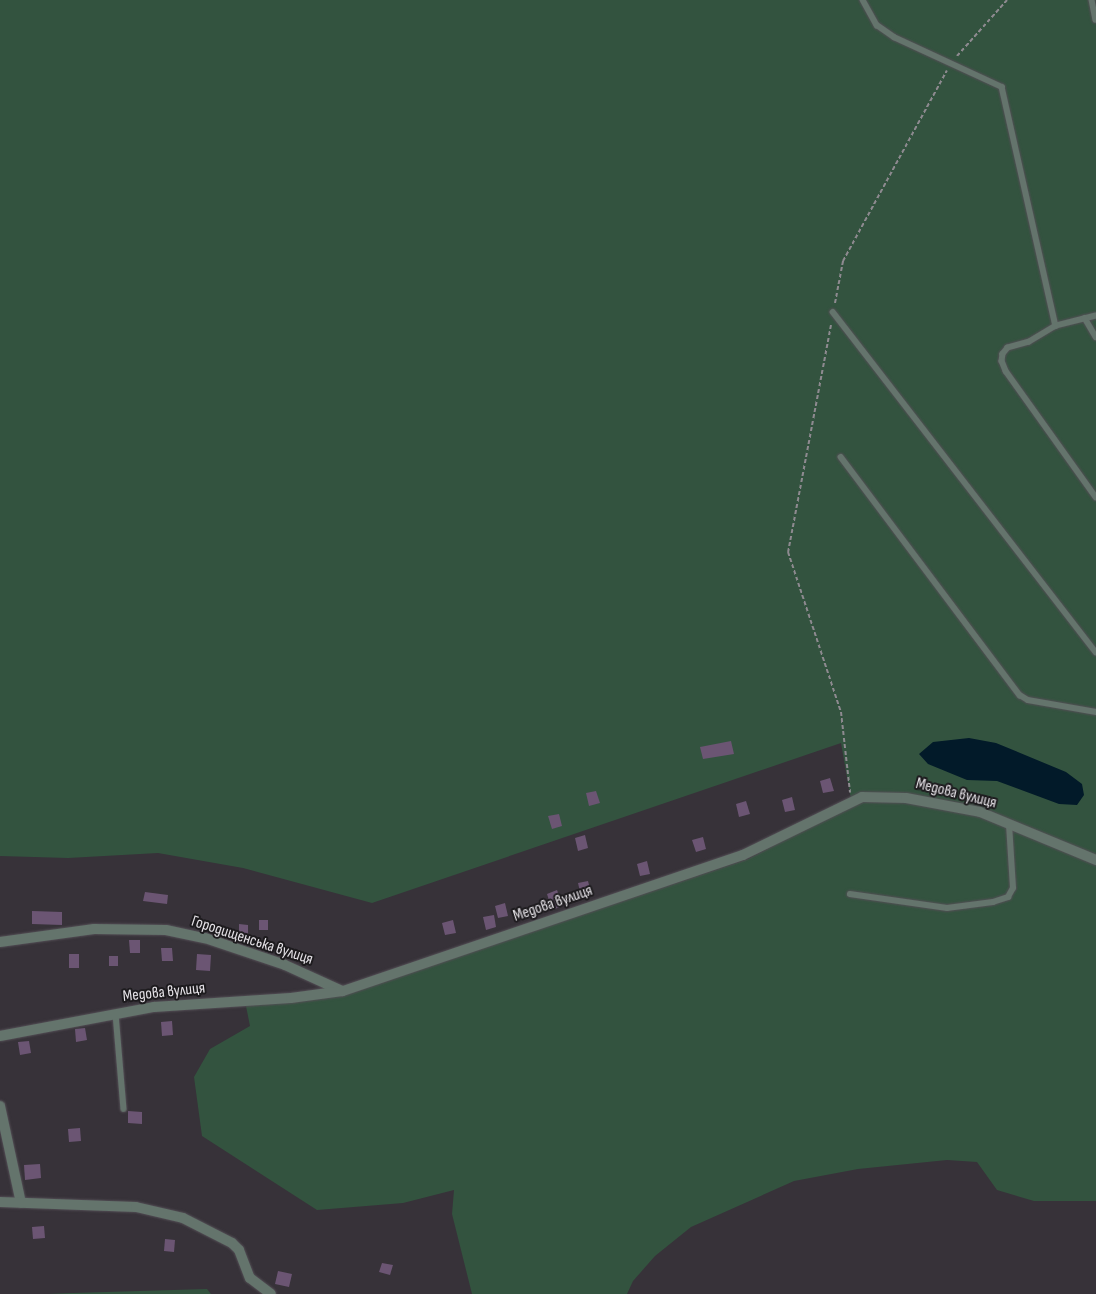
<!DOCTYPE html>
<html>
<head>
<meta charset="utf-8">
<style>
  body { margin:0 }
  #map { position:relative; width:1096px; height:1294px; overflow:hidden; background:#373239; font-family:"Sofia Sans Condensed",sans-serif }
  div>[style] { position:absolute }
  .green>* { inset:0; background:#33533f }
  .water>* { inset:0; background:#021a29 }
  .building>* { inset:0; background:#6b5573 }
  .path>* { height:2px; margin-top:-1px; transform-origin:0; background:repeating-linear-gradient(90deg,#8e8a90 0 4px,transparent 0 6.5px) }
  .roads { filter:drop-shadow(0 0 1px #534e55) drop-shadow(0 0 1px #534e55) }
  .lane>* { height:5.5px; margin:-2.75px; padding:0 2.75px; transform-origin:2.75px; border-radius:2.75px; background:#64746c }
  .street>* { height:10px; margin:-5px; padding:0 5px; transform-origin:5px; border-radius:5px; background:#64746c }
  span { translate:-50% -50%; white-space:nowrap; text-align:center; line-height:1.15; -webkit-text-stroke:4px #1d1b1e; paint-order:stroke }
  .street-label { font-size:16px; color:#e6e3e8 }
</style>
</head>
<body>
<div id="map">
  <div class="green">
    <div style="clip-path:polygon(0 0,1096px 0,1096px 1201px,1034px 1201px,997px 1190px,977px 1162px,947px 1160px,858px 1169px,794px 1181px,691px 1227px,655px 1256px,633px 1281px,627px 1294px,472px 1294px,452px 1214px,454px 1190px,403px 1203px,317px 1210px,202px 1136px,194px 1077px,210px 1049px,250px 1026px,246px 1006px,347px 994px,748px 859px,852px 805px,841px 743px,372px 903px,243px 868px,158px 853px,68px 858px,0 856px)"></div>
    <div style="clip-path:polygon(207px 1289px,211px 1294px,48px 1294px,72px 1293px)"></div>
  </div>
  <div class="water">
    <div style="clip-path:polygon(969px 738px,996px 743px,1066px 772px,1082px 784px,1084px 795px,1077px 805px,1059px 804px,997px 781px,967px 780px,928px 764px,919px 754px,933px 742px)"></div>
  </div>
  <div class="building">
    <div style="clip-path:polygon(731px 741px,734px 754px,703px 759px,700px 747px)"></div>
    <div style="clip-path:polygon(830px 778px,834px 791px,823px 793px,820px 781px)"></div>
    <div style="clip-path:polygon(596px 791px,600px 803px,589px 806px,586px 793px)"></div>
    <div style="clip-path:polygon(792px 797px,795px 810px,785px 812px,782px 800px)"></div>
    <div style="clip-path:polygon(746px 801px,750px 814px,739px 817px,736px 804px)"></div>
    <div style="clip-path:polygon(559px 814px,562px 826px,552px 829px,548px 816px)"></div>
    <div style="clip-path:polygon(585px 835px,588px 848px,578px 851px,575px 838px)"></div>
    <div style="clip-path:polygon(703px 837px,706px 849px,696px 852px,692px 840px)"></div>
    <div style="clip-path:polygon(647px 861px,650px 874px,640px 876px,637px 864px)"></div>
    <div style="clip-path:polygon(588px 881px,591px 893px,581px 896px,578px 883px)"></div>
    <div style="clip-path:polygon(557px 890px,563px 906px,552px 910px,547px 894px)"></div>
    <div style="clip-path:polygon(145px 892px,168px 895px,167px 904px,143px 901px)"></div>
    <div style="clip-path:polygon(505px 903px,508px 916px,498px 918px,495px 906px)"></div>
    <div style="clip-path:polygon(32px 911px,62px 912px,62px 925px,32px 924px)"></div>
    <div style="clip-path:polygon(494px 915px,496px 927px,486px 930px,483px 917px)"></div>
    <div style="clip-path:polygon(259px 920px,268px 920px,268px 930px,259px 930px)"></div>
    <div style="clip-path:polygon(453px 920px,456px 933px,445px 935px,442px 923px)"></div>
    <div style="clip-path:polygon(239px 924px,248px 925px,248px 936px,239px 936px)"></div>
    <div style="clip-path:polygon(129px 940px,140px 940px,140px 953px,130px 953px)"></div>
    <div style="clip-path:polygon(161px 948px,172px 948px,173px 961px,162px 961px)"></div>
    <div style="clip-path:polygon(69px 954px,79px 954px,79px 968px,69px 968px)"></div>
    <div style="clip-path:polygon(197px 954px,211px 955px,210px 971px,196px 970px)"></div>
    <div style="clip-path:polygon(109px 956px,118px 956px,118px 966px,109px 966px)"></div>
    <div style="clip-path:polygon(172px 1021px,173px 1035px,162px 1036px,161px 1022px)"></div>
    <div style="clip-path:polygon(85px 1028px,87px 1040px,76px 1042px,75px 1029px)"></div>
    <div style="clip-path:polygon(29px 1041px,31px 1053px,20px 1055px,18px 1042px)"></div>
    <div style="clip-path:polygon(128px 1111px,142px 1112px,142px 1124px,128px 1123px)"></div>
    <div style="clip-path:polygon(80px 1128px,81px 1141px,69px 1142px,68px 1129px)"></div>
    <div style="clip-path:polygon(40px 1164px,41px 1178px,25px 1180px,24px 1165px)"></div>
    <div style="clip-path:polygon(44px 1226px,45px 1238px,33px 1239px,32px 1227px)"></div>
    <div style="clip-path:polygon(165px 1239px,175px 1240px,174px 1252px,164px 1251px)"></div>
    <div style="clip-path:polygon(382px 1263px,393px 1265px,390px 1275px,379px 1272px)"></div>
    <div style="clip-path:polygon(278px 1271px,292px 1274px,289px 1287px,275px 1284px)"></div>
  </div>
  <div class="path">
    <div style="left:957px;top:56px;width:75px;rotate:-48.2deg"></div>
    <div style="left:835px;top:303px;width:43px;rotate:-79.2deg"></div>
    <div style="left:843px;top:261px;width:217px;rotate:-61.4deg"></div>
    <div style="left:831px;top:325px;width:231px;rotate:100.7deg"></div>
    <div style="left:788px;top:552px;width:169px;rotate:71.7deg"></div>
    <div style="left:841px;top:712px;width:81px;rotate:83.6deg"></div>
  </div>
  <div class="roads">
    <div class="lane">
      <div style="left:863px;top:0;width:29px;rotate:61deg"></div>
      <div style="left:877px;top:25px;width:21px;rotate:35deg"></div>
      <div style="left:894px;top:37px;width:119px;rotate:24.8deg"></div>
      <div style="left:1002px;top:87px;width:245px;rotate:77.3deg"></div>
      <div style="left:1092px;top:0;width:20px;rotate:79deg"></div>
      <div style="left:833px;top:312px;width:430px;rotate:52.3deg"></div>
      <div style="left:1096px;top:316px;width:41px;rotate:166deg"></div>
      <div style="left:1056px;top:326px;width:31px;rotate:149deg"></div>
      <div style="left:1029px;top:342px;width:22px;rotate:164deg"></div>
      <div style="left:1008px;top:348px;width:8px;rotate:130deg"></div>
      <div style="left:1003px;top:354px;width:7px;rotate:98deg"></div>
      <div style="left:1002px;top:361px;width:11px;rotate:68deg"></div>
      <div style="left:1006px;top:371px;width:155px;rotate:54.5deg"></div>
      <div style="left:1085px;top:318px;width:22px;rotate:60deg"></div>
      <div style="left:841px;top:457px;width:298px;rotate:53.1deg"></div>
      <div style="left:1020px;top:695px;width:9px;rotate:32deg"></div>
      <div style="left:1028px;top:700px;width:69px;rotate:10deg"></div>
      <div style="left:850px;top:894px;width:98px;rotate:8.2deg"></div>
      <div style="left:947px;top:908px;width:46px;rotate:-7.4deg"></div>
      <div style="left:993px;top:902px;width:16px;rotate:-18deg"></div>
      <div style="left:1008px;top:897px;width:10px;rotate:-61deg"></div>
      <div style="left:1013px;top:888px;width:64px;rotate:-93.6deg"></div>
      <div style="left:116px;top:1014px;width:95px;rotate:85.2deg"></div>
    </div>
    <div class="street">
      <div style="left:0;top:942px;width:95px;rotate:-7.9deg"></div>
      <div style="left:94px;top:929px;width:72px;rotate:0.8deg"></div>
      <div style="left:166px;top:930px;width:40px;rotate:12deg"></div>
      <div style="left:205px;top:938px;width:84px;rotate:18.6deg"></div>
      <div style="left:285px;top:965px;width:63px;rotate:24.5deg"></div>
      <div style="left:0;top:1036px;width:157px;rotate:-10.7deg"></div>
      <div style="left:154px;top:1007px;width:137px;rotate:-3.8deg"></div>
      <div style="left:291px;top:998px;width:52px;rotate:-7.7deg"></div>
      <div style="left:343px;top:991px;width:422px;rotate:-18.8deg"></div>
      <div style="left:743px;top:855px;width:132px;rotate:-26deg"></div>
      <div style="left:862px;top:797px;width:44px;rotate:1.3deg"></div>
      <div style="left:906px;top:798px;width:75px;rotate:10.7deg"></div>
      <div style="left:980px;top:812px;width:126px;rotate:22.5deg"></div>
      <div style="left:0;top:1106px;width:99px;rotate:77.8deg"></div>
      <div style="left:0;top:1202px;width:136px;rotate:2.1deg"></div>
      <div style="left:136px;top:1207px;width:48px;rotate:13.2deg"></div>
      <div style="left:183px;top:1218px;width:55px;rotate:27deg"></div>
      <div style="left:232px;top:1243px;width:10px;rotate:45deg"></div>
      <div style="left:239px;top:1250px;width:30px;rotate:69deg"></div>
      <div style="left:250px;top:1278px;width:26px;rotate:37deg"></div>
    </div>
  </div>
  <div class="street-label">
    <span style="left:956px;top:794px;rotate:14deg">Медова вулиця</span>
    <span style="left:553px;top:904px;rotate:-19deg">Медова вулиця</span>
    <span style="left:252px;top:941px;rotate:18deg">Городищенська вулиця</span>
    <span style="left:164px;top:993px;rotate:-6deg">Медова вулиця</span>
  </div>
</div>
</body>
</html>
